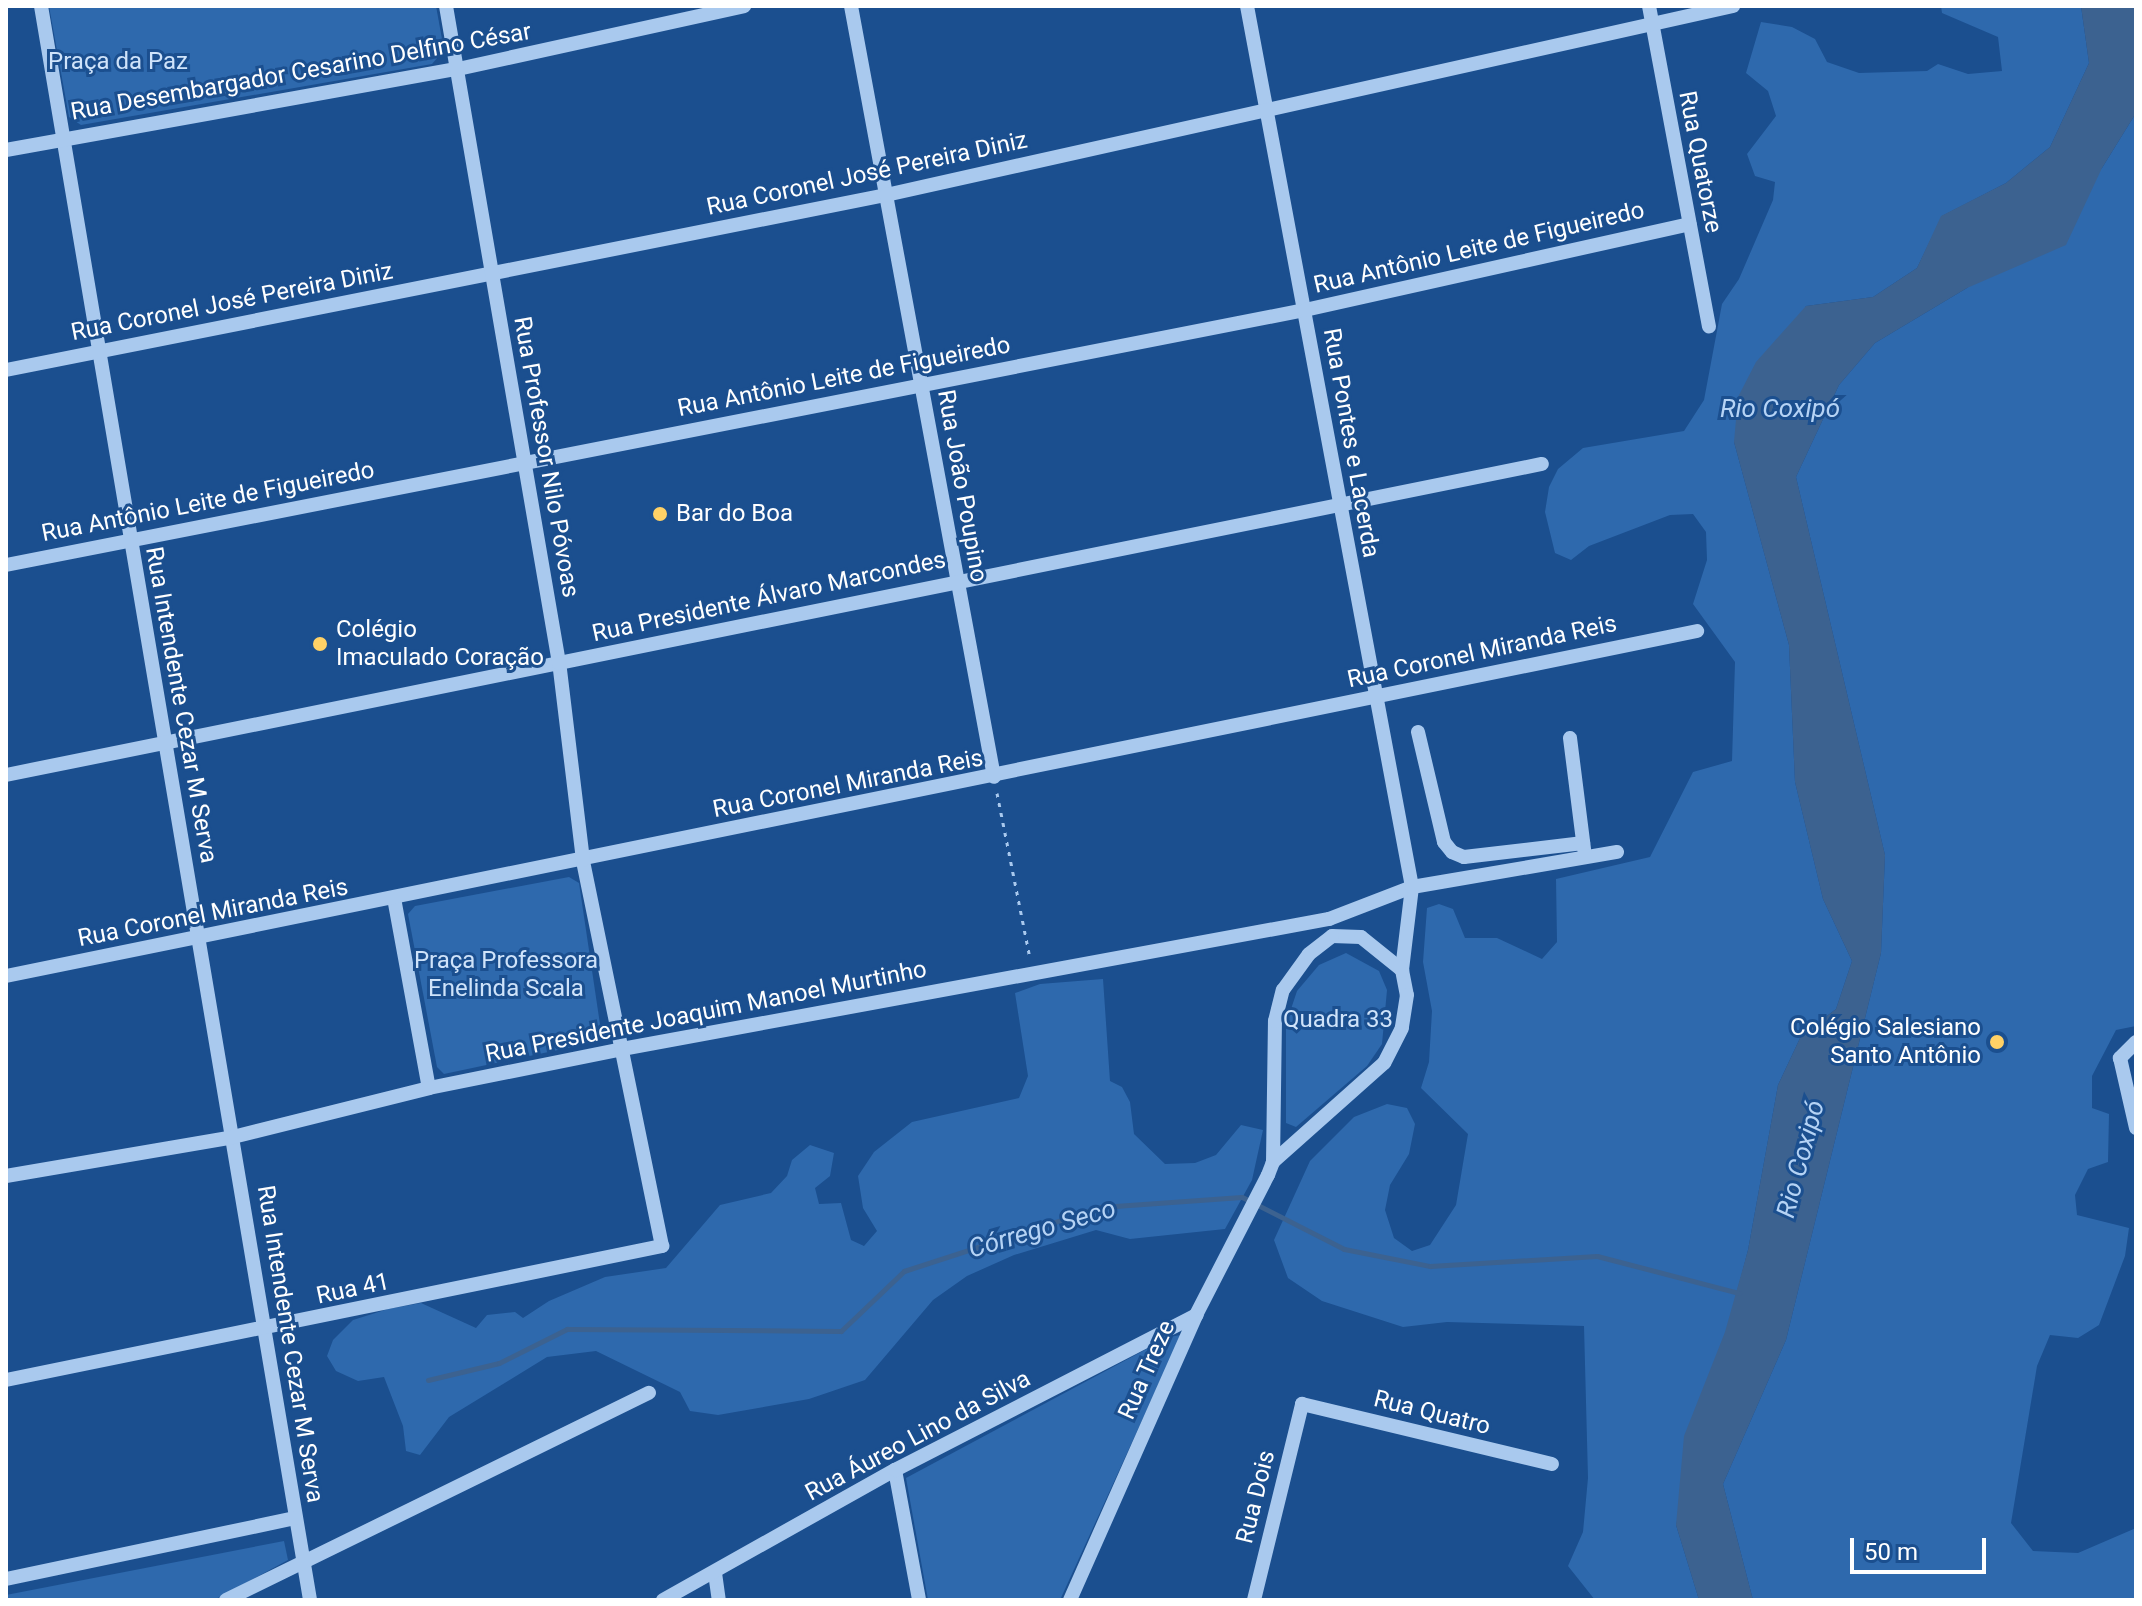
<!DOCTYPE html>
<html>
<head>
<meta charset="utf-8">
<style>
  body { margin:0 }
  #map { position:relative; width:2142px; height:1606px; overflow:hidden; background:#1b4f8f; font-family:Roboto,sans-serif }
  div>[style] { position:absolute }
  .green>* { inset:0; background:#2e69ad }
  .water>* { inset:0; background:#3c6290 }
  .stream>* { height:5px; margin:-2.5px; padding:0 2.5px; transform-origin:2.5px; border-radius:2.5px; background:#3c6290 }
  .path>* { height:3px; margin-top:-1.5px; transform-origin:0; background:repeating-linear-gradient(90deg,#a9c9ee 0 4px,transparent 0 10px) }
  .minor>* { height:14px; margin:-7px; padding:0 7px; transform-origin:7px; border-radius:7px; background:#a9c9ee }
  .dots>* { width:22px; height:22px; translate:-50% -50%; box-sizing:border-box; border:4px solid #1b4f8f; border-radius:50% }
  span { translate:-50% -50%; white-space:nowrap; text-align:center; line-height:1.15; -webkit-text-stroke:6px #1b4f8f; paint-order:stroke }
  .park-label { font-size:24px; color:#cfe3fa }
  .street-label { font-size:24px; color:#fff }
  .poi-label { font-size:24px; color:#fff }
  .left { translate:0 -50%; text-align:left }
  .right { translate:-100% -50%; text-align:right }
  .water-label { font-size:26px; color:#b5d3f5; font-style:italic }
  .frame { position:absolute; inset:0; border:8px solid #fff; pointer-events:none }
  .scale { position:absolute; left:1850px; top:1538px; width:136px; height:36px; box-sizing:border-box; border:4px solid #fff; border-top:0; padding-left:10px; font-size:24px; line-height:28px; white-space:nowrap; color:#fff; -webkit-text-stroke:6px #1b4f8f; paint-order:stroke }
</style>
</head>
<body>
<div id="map">
  <div class="green">
    <div style="clip-path:polygon(49px 6px,436px 6px,444px 50px,432px 64px,81px 125px,69px 117px)"></div>
    <div style="clip-path:polygon(1941px 6px,2081px 6px,2089px 63px,2050px 147px,2006px 183px,1942px 216px,1917px 268px,1873px 297px,1806px 306px,1734px 442px,1789px 645px,1795px 782px,1823px 899px,1852px 961px,1836px 1009px,1801px 1036px,1778px 1085px,1748px 1250px,1676px 1525px,1699px 1600px,1595px 1600px,1568px 1566px,1583px 1532px,1588px 1478px,1584px 1326px,1447px 1322px,1403px 1327px,1322px 1301px,1288px 1278px,1274px 1240px,1310px 1161px,1354px 1117px,1387px 1104px,1407px 1108px,1415px 1124px,1409px 1154px,1390px 1185px,1385px 1210px,1394px 1238px,1412px 1251px,1430px 1245px,1456px 1205px,1468px 1134px,1421px 1088px,1429px 1062px,1432px 1011px,1423px 962px,1427px 908px,1439px 904px,1453px 909px,1465px 938px,1497px 938px,1542px 959px,1557px 942px,1556px 879px,1650px 857px,1693px 772px,1732px 761px,1735px 662px,1693px 604px,1707px 560px,1706px 532px,1693px 514px,1670px 515px,1589px 546px,1571px 560px,1555px 553px,1545px 512px,1549px 487px,1558px 469px,1583px 448px,1684px 431px,1704px 400px,1722px 304px,1739px 279px,1773px 200px,1775px 182px,1755px 176px,1747px 154px,1776px 116px,1768px 91px,1746px 73px,1761px 22px,1792px 27px,1815px 39px,1827px 62px,1859px 73px,1927px 71px,1938px 64px,1968px 74px,2002px 71px,1998px 37px,1942px 13px)"></div>
    <div style="clip-path:polygon(2136px 113px,2136px 1026px,2116px 1030px,2092px 1076px,2092px 1108px,2109px 1114px,2108px 1162px,2088px 1169px,2075px 1195px,2077px 1215px,2129px 1228px,2125px 1256px,2099px 1325px,2078px 1338px,2050px 1335px,2037px 1366px,2011px 1523px,2033px 1551px,2078px 1553px,2136px 1528px,2136px 1600px,1753px 1600px,1723px 1484px,1786px 1340px,1881px 953px,1885px 855px,1796px 477px,1839px 385px,1875px 343px,1967px 288px,2102px 168px)"></div>
    <div style="clip-path:polygon(569px 877px,579px 883px,601px 1031px,596px 1042px,444px 1074px,437px 1067px,408px 914px,415px 906px)"></div>
    <div style="clip-path:polygon(1346px 953px,1379px 971px,1387px 990px,1382px 1044px,1367px 1066px,1296px 1127px,1286px 1123px,1286px 1024px,1297px 991px,1319px 965px)"></div>
    <div style="clip-path:polygon(1103px 979px,1110px 1081px,1122px 1087px,1130px 1102px,1134px 1134px,1165px 1164px,1195px 1163px,1216px 1155px,1241px 1125px,1263px 1130px,1252px 1180px,1225px 1229px,1130px 1239px,1096px 1230px,1014px 1255px,967px 1276px,933px 1300px,865px 1380px,809px 1399px,718px 1415px,690px 1411px,680px 1392px,596px 1351px,547px 1357px,449px 1417px,420px 1455px,406px 1451px,403px 1426px,384px 1377px,358px 1381px,336px 1371px,327px 1356px,333px 1340px,353px 1320px,388px 1309px,421px 1303px,476px 1328px,487px 1315px,515px 1312px,523px 1318px,549px 1301px,605px 1277px,666px 1268px,720px 1205px,771px 1193px,787px 1176px,792px 1160px,810px 1145px,834px 1153px,830px 1176px,815px 1188px,819px 1204px,841px 1203px,851px 1240px,864px 1246px,877px 1231px,863px 1208px,858px 1176px,874px 1152px,912px 1122px,1019px 1098px,1028px 1076px,1015px 993px,1040px 984px)"></div>
    <div style="clip-path:polygon(1181px 1335px,1060px 1600px,928px 1600px,906px 1478px,1169px 1337px)"></div>
    <div style="clip-path:polygon(284px 1541px,288px 1560px,214px 1600px,6px 1600px,6px 1595px)"></div>
  </div>
  <div class="water">
    <div style="clip-path:polygon(2081px 6px,2136px 6px,2136px 113px,2102px 168px,2066px 245px,1967px 288px,1875px 343px,1839px 385px,1796px 477px,1885px 855px,1881px 953px,1786px 1340px,1723px 1484px,1753px 1600px,1699px 1600px,1676px 1525px,1684px 1436px,1725px 1332px,1748px 1250px,1778px 1085px,1801px 1036px,1836px 1009px,1852px 961px,1823px 899px,1795px 782px,1789px 645px,1734px 442px,1738px 397px,1756px 362px,1806px 306px,1873px 297px,1917px 268px,1941px 216px,2006px 183px,2050px 147px,2089px 63px)"></div>
  </div>
  <div class="stream">
    <div style="left:428px;top:1380px;width:73px;rotate:-13.5deg"></div>
    <div style="left:499px;top:1363px;width:76px;rotate:-26.6deg"></div>
    <div style="left:567px;top:1329px;width:274px;rotate:0.4deg"></div>
    <div style="left:841px;top:1331px;width:87px;rotate:-43.6deg"></div>
    <div style="left:904px;top:1271px;width:207px;rotate:-18deg"></div>
    <div style="left:1101px;top:1207px;width:141px;rotate:-4.1deg"></div>
    <div style="left:1242px;top:1197px;width:114px;rotate:27deg"></div>
    <div style="left:1344px;top:1249px;width:88px;rotate:11.2deg"></div>
    <div style="left:1430px;top:1266px;width:167px;rotate:-3.4deg"></div>
    <div style="left:1597px;top:1256px;width:147px;rotate:14.6deg"></div>
  </div>
  <div class="path">
    <div style="left:997px;top:793px;width:168px;rotate:78.7deg"></div>
  </div>
  <div class="minor">
    <div style="left:41px;top:6px;width:1617px;rotate:80.42deg"></div>
    <div style="left:851px;top:6px;width:784px;rotate:79.49deg"></div>
    <div style="left:1247px;top:6px;width:896px;rotate:79.39deg"></div>
    <div style="left:1412px;top:887px;width:84px;rotate:96.9deg"></div>
    <div style="left:1402px;top:970px;width:25px;rotate:79deg"></div>
    <div style="left:1407px;top:995px;width:33px;rotate:99deg"></div>
    <div style="left:1402px;top:1028px;width:39px;rotate:117deg"></div>
    <div style="left:1384px;top:1063px;width:149px;rotate:138.3deg"></div>
    <div style="left:1649px;top:6px;width:326px;rotate:79.4deg"></div>
    <div style="left:6px;top:150px;width:459px;rotate:-10.2deg"></div>
    <div style="left:458px;top:69px;width:293px;rotate:-12.4deg"></div>
    <div style="left:6px;top:370px;width:897px;rotate:-11.25deg"></div>
    <div style="left:886px;top:195px;width:868px;rotate:-12.58deg"></div>
    <div style="left:6px;top:565px;width:1324px;rotate:-11.11deg"></div>
    <div style="left:1305px;top:310px;width:394px;rotate:-12.6deg"></div>
    <div style="left:1418px;top:732px;width:113px;rotate:76.7deg"></div>
    <div style="left:1444px;top:842px;width:13px;rotate:51deg"></div>
    <div style="left:1452px;top:852px;width:13px;rotate:23deg"></div>
    <div style="left:1464px;top:857px;width:120px;rotate:-6.7deg"></div>
    <div style="left:1570px;top:738px;width:112px;rotate:82.8deg"></div>
    <div style="left:6px;top:775px;width:1567px;rotate:-11.45deg"></div>
    <div style="left:394px;top:898px;width:193px;rotate:79.6deg"></div>
    <div style="left:1332px;top:936px;width:29px;rotate:2deg"></div>
    <div style="left:1361px;top:937px;width:53px;rotate:38.8deg"></div>
    <div style="left:6px;top:976px;width:1726px;rotate:-11.53deg"></div>
    <div style="left:2136px;top:1042px;width:23px;rotate:135deg"></div>
    <div style="left:2120px;top:1058px;width:72px;rotate:77.1deg"></div>
    <div style="left:6px;top:1176px;width:230px;rotate:-9.7deg"></div>
    <div style="left:233px;top:1137px;width:202px;rotate:-14deg"></div>
    <div style="left:429px;top:1088px;width:197px;rotate:-11.4deg"></div>
    <div style="left:622px;top:1049px;width:719px;rotate:-10.42deg"></div>
    <div style="left:1329px;top:919px;width:89px;rotate:-21.1deg"></div>
    <div style="left:1412px;top:887px;width:208px;rotate:-9.7deg"></div>
    <div style="left:6px;top:1380px;width:670px;rotate:-11.54deg"></div>
    <div style="left:662px;top:1246px;width:394px;rotate:-101.6deg"></div>
    <div style="left:583px;top:860px;width:198px;rotate:-96.9deg"></div>
    <div style="left:559px;top:663px;width:667px;rotate:-99.76deg"></div>
    <div style="left:895px;top:1470px;width:132px;rotate:79.5deg"></div>
    <div style="left:715px;top:1573px;width:27px;rotate:82deg"></div>
    <div style="left:6px;top:1579px;width:296px;rotate:-11.9deg"></div>
    <div style="left:226px;top:1600px;width:471px;rotate:-26.1deg"></div>
    <div style="left:663px;top:1600px;width:266px;rotate:-29.3deg"></div>
    <div style="left:895px;top:1470px;width:339px;rotate:-27.2deg"></div>
    <div style="left:1070px;top:1600px;width:312px;rotate:-66.1deg"></div>
    <div style="left:1196px;top:1315px;width:157px;rotate:-62.8deg"></div>
    <div style="left:1268px;top:1175px;width:14px;rotate:-69deg"></div>
    <div style="left:1273px;top:1162px;width:141px;rotate:-89.2deg"></div>
    <div style="left:1275px;top:1021px;width:32px;rotate:-76deg"></div>
    <div style="left:1283px;top:990px;width:44px;rotate:-54.2deg"></div>
    <div style="left:1309px;top:954px;width:29px;rotate:-38deg"></div>
    <div style="left:1254px;top:1600px;width:202px;rotate:-76.2deg"></div>
    <div style="left:1302px;top:1404px;width:257px;rotate:13.5deg"></div>
  </div>
  <div class="dots">
    <div style="left:660px;top:514px;background:#ffd166"></div>
    <div style="left:320px;top:644px;background:#ffd166"></div>
    <div style="left:1997px;top:1042px;background:#ffd166"></div>
  </div>
  <div class="park-label">
    <span style="left:118px;top:62px">Praça da Paz</span>
    <span style="left:506px;top:975px">Praça Professora<br>Enelinda Scala</span>
    <span style="left:1338px;top:1020px">Quadra 33</span>
  </div>
  <div class="street-label">
    <span style="left:301px;top:72px;rotate:-10deg">Rua Desembargador Cesarino Delfino César</span>
    <span style="left:1700px;top:162px;rotate:79deg">Rua Quatorze</span>
    <span style="left:867px;top:174px;rotate:-12deg">Rua Coronel José Pereira Diniz</span>
    <span style="left:1479px;top:248px;rotate:-13deg">Rua Antônio Leite de Figueiredo</span>
    <span style="left:232px;top:302px;rotate:-11deg">Rua Coronel José Pereira Diniz</span>
    <span style="left:844px;top:377px;rotate:-11deg">Rua Antônio Leite de Figueiredo</span>
    <span style="left:1351px;top:443px;rotate:80deg">Rua Pontes e Lacerda</span>
    <span style="left:546px;top:457px;rotate:80deg">Rua Professor Nilo Póvoas</span>
    <span style="left:962px;top:486px;rotate:80deg">Rua João Poupino</span>
    <span style="left:208px;top:502px;rotate:-11deg">Rua Antônio Leite de Figueiredo</span>
    <span style="left:769px;top:597px;rotate:-12deg">Rua Presidente Álvaro Marcondes</span>
    <span style="left:1482px;top:652px;rotate:-12deg">Rua Coronel Miranda Reis</span>
    <span style="left:181px;top:705px;rotate:80deg">Rua Intendente Cezar M Serva</span>
    <span style="left:848px;top:784px;rotate:-11deg">Rua Coronel Miranda Reis</span>
    <span style="left:213px;top:913px;rotate:-11deg">Rua Coronel Miranda Reis</span>
    <span style="left:706px;top:1012px;rotate:-11deg">Rua Presidente Joaquim Manoel Murtinho</span>
    <span style="left:353px;top:1289px;rotate:-12deg">Rua 41</span>
    <span style="left:290px;top:1344px;rotate:81deg">Rua Intendente Cezar M Serva</span>
    <span style="left:1147px;top:1370px;rotate:-66deg">Rua Treze</span>
    <span style="left:1432px;top:1413px;rotate:14deg">Rua Quatro</span>
    <span style="left:918px;top:1436px;rotate:-28deg">Rua Áureo Lino da Silva</span>
    <span style="left:1256px;top:1497px;rotate:-76deg">Rua Dois</span>
  </div>
  <div class="poi-label">
    <span class="left" style="left:676px;top:514px">Bar do Boa</span>
    <span class="left" style="left:336px;top:644px">Colégio<br>Imaculado Coração</span>
    <span class="right" style="left:1981px;top:1042px">Colégio Salesiano<br>Santo Antônio</span>
  </div>
  <div class="water-label">
    <span style="left:1780px;top:409px">Rio Coxipó</span>
    <span style="left:1801px;top:1159px;rotate:-75deg">Rio Coxipó</span>
    <span style="left:1042px;top:1229px;rotate:-16deg">Córrego Seco</span>
  </div>
  <div class="frame"></div>
  <div class="scale">50 m</div>
</div>
</body>
</html>
